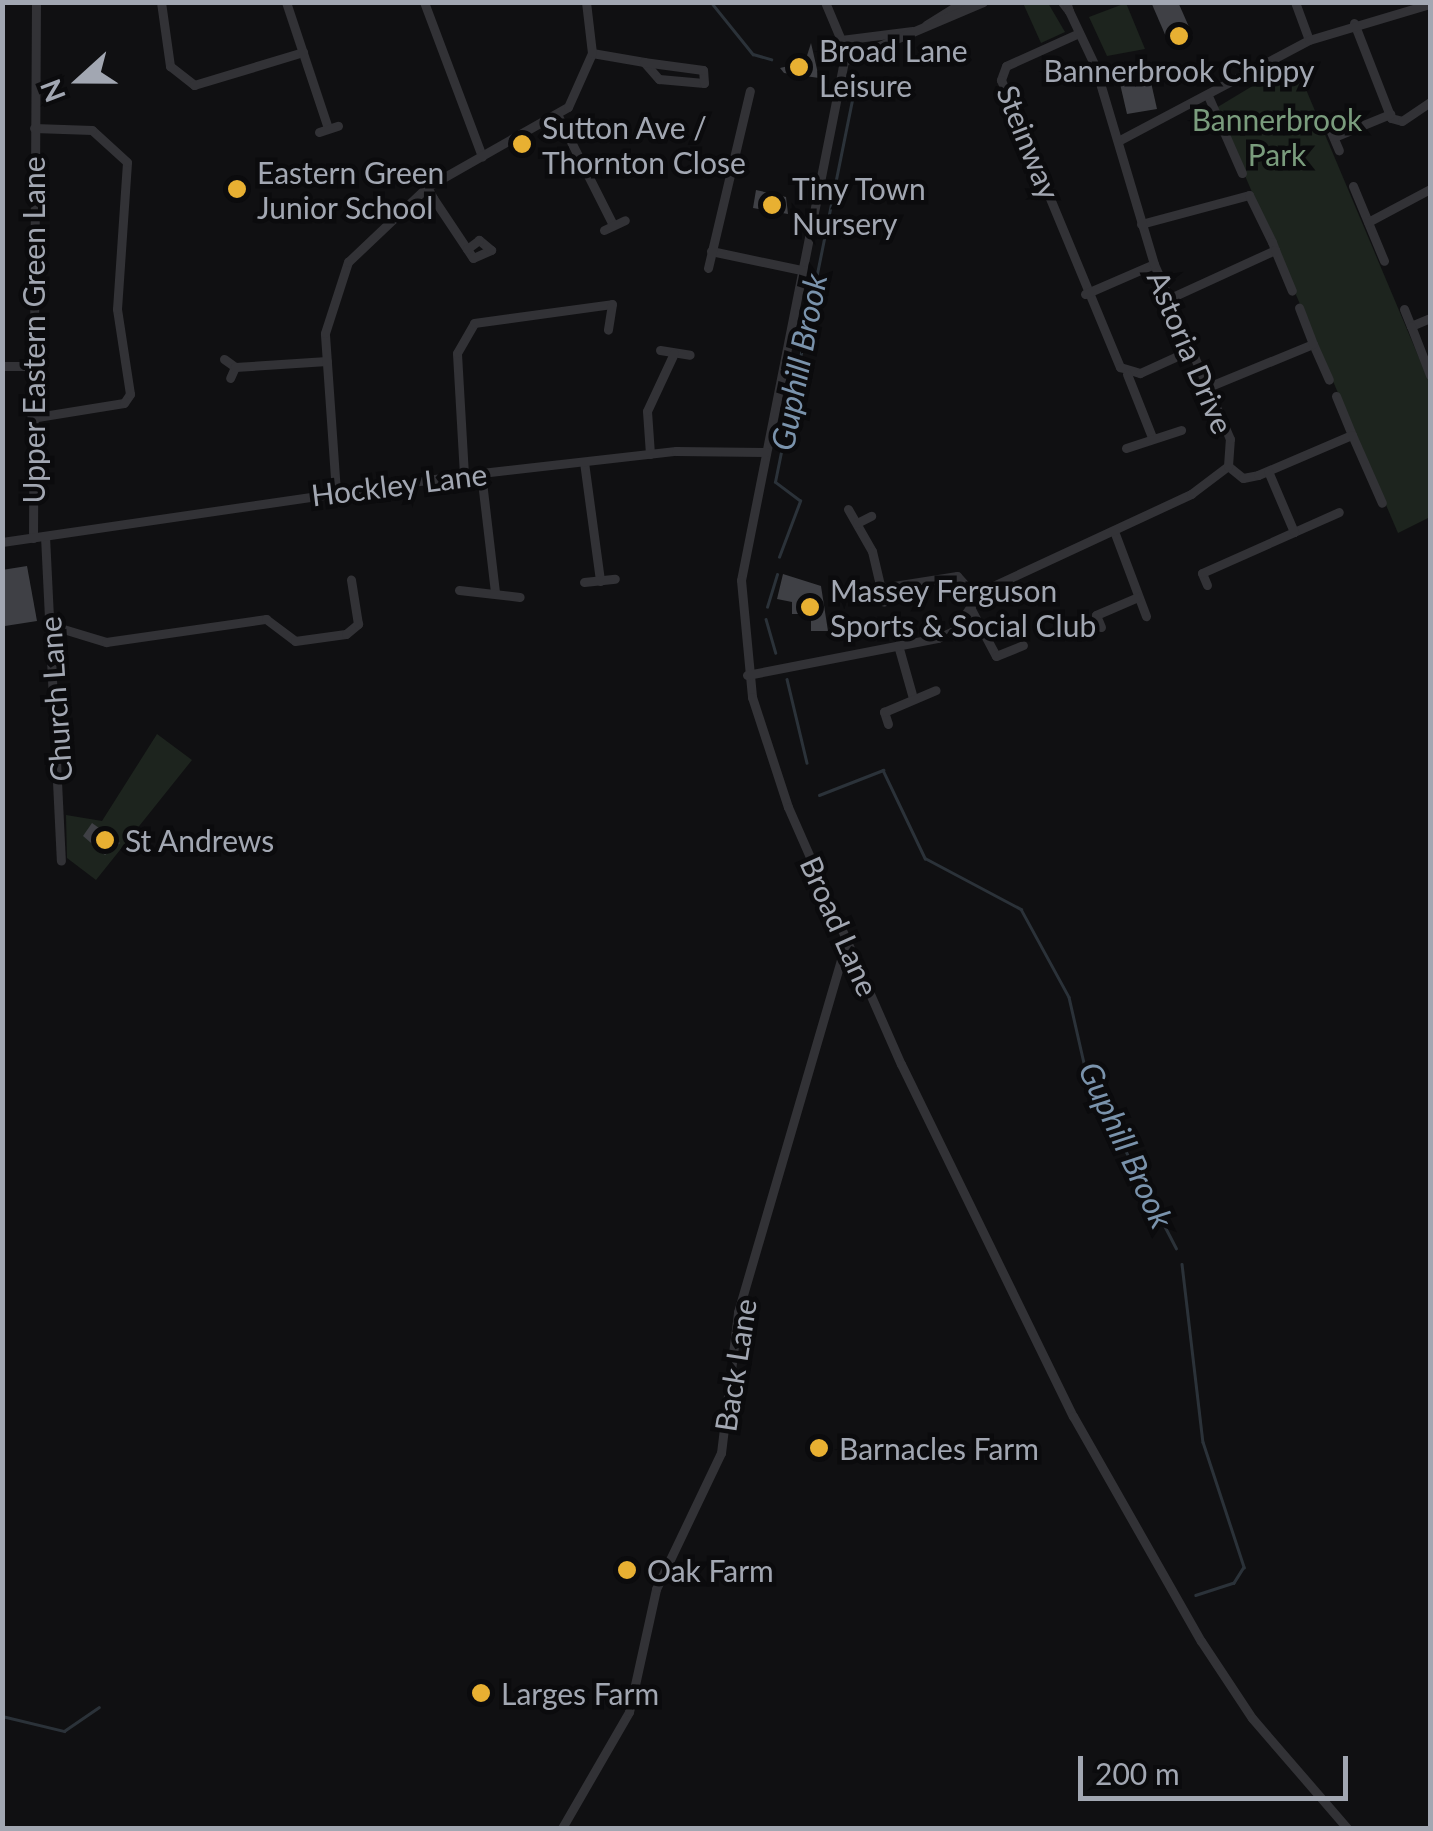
<!DOCTYPE html>
<html>
<head>
<meta charset="utf-8">
<style>
  body { margin:0 }
  #map { position:relative; width:1433px; height:1831px; overflow:hidden; background:#101012; font-family:Lato,sans-serif }
  div>[style] { position:absolute }
  .green>* { inset:0; background:#1d241e }
  .stream>* { height:2.5px; margin:-1.25px; padding:0 1.25px; transform-origin:1.25px; border-radius:1.25px; background:#2b3239 }
  .building>* { inset:0; background:#3f4045 }
  .minor>* { height:9px; margin:-4.5px; padding:0 4.5px; transform-origin:4.5px; border-radius:4.5px; background:#323236 }
  .dots>* { width:28px; height:28px; translate:-50% -50%; box-sizing:border-box; border:5px solid #0b0b0d; border-radius:50% }
  span { translate:-50% -50%; white-space:nowrap; text-align:center; line-height:1.15; -webkit-text-stroke:9px #0b0b0d; paint-order:stroke }
  .poi-label { font-size:30px; color:#a2a7b2 }
  .left { translate:0 -50%; text-align:left }
  .park-label { font-size:30px; color:#7a9c7d }
  .street-label { font-size:30px; color:#a2a7b2 }
  .water-label { font-size:32px; color:#7a93ac; font-style:italic }
  .frame { position:absolute; inset:0; border:5px solid #a2a7b2; pointer-events:none }
  .north { position:absolute; left:30px; top:30px; width:100px; height:100px; -webkit-text-stroke:8px #0b0b0d; paint-order:stroke; rotate:249deg; font-size:28px; font-weight:700; line-height:40px; text-align:center; color:#a2a7b2 }
  .north::after { content:''; display:block; margin:auto; width:35px; height:45px; background:#a2a7b2; clip-path:polygon(50% 0,100% 100%,50% 72%,0 100%) }
  .scale { position:absolute; left:1078px; top:1756px; width:270px; height:45px; box-sizing:border-box; border:5px solid #a2a7b2; border-top:0; padding-left:12px; font-size:30px; line-height:35px; white-space:nowrap; color:#a2a7b2; -webkit-text-stroke:8px #0b0b0d; paint-order:stroke }
</style>
</head>
<body>
<div id="map">
  <div class="green">
    <div style="clip-path:polygon(1023px 3px,1048px 3px,1065px 32px,1041px 43px)"></div>
    <div style="clip-path:polygon(1126px 3px,1145px 49px,1107px 56px,1089px 17px)"></div>
    <div style="clip-path:polygon(1294px 61px,1430px 384px,1430px 517px,1398px 533px,1216px 108px)"></div>
    <div style="clip-path:polygon(157px 734px,192px 760px,96px 880px,67px 858px,66px 815px,102px 821px)"></div>
  </div>
  <div class="stream">
    <div style="left:711px;top:2px;width:67px;rotate:51.1deg"></div>
    <div style="left:753px;top:54px;width:19px;rotate:16deg"></div>
    <div style="left:779px;top:557px;width:60px;rotate:-69.4deg"></div>
    <div style="left:800px;top:501px;width:31px;rotate:-143deg"></div>
    <div style="left:775px;top:482px;width:395px;rotate:-78.6deg"></div>
    <div style="left:767px;top:607px;width:34px;rotate:-73deg"></div>
    <div style="left:766px;top:619px;width:35px;rotate:74deg"></div>
    <div style="left:787px;top:679px;width:86px;rotate:76.6deg"></div>
    <div style="left:819px;top:795px;width:69px;rotate:-21.3deg"></div>
    <div style="left:883px;top:770px;width:98px;rotate:64.5deg"></div>
    <div style="left:925px;top:858px;width:109px;rotate:28deg"></div>
    <div style="left:1021px;top:909px;width:100px;rotate:61.4deg"></div>
    <div style="left:1069px;top:997px;width:81px;rotate:77.2deg"></div>
    <div style="left:1087px;top:1076px;width:194px;rotate:62.6deg"></div>
    <div style="left:1182px;top:1264px;width:179px;rotate:83.3deg"></div>
    <div style="left:1203px;top:1442px;width:132px;rotate:71.8deg"></div>
    <div style="left:1244px;top:1567px;width:19px;rotate:122deg"></div>
    <div style="left:1234px;top:1583px;width:40px;rotate:162deg"></div>
    <div style="left:2px;top:1716px;width:64px;rotate:13.6deg"></div>
    <div style="left:64px;top:1731px;width:42px;rotate:-34.4deg"></div>
  </div>
  <div class="building">
    <div style="clip-path:polygon(1151px 2px,1178px 2px,1193px 36px,1170px 46px)"></div>
    <div style="clip-path:polygon(811px 43px,819px 78px,784px 73px,780px 68px,805px 62px)"></div>
    <div style="clip-path:polygon(1148px 69px,1157px 109px,1127px 114px,1118px 75px)"></div>
    <div style="clip-path:polygon(756px 190px,786px 197px,788px 214px,753px 208px)"></div>
    <div style="clip-path:polygon(27px 566px,37px 621px,5px 626px,2px 570px)"></div>
    <div style="clip-path:polygon(783px 574px,821px 586px,828px 631px,811px 631px,811px 614px,792px 614px,792px 602px,777px 599px)"></div>
    <div style="clip-path:polygon(92px 823px,120px 843px,105px 855px,83px 836px)"></div>
  </div>
  <div class="minor">
    <div style="left:161px;top:2px;width:65px;rotate:82deg"></div>
    <div style="left:170px;top:66px;width:31px;rotate:38deg"></div>
    <div style="left:194px;top:85px;width:114px;rotate:-16.8deg"></div>
    <div style="left:286px;top:2px;width:133px;rotate:71.6deg"></div>
    <div style="left:424px;top:2px;width:165px;rotate:69.4deg"></div>
    <div style="left:825px;top:2px;width:41px;rotate:67.2deg"></div>
    <div style="left:1062px;top:2px;width:11px;rotate:52deg"></div>
    <div style="left:1069px;top:11px;width:9px;rotate:-108deg"></div>
    <div style="left:1295px;top:2px;width:40px;rotate:69.8deg"></div>
    <div style="left:1354px;top:23px;width:102px;rotate:68.7deg"></div>
    <div style="left:1391px;top:118px;width:11px;rotate:15deg"></div>
    <div style="left:1402px;top:121px;width:34px;rotate:-34deg"></div>
    <div style="left:926px;top:25px;width:44px;rotate:-31.9deg"></div>
    <div style="left:1079px;top:33px;width:80px;rotate:155.7deg"></div>
    <div style="left:1006px;top:66px;width:15px;rotate:110deg"></div>
    <div style="left:1001px;top:80px;width:311px;rotate:67.5deg"></div>
    <div style="left:1120px;top:367px;width:21px;rotate:17deg"></div>
    <div style="left:1140px;top:373px;width:56px;rotate:-24.3deg"></div>
    <div style="left:841px;top:40px;width:72px;rotate:-7.2deg"></div>
    <div style="left:841px;top:40px;width:13px;rotate:113deg"></div>
    <div style="left:836px;top:52px;width:12px;rotate:48deg"></div>
    <div style="left:592px;top:53px;width:53px;rotate:9.8deg"></div>
    <div style="left:644px;top:62px;width:23px;rotate:49deg"></div>
    <div style="left:659px;top:79px;width:45px;rotate:5.1deg"></div>
    <div style="left:704px;top:83px;width:13px;rotate:-94deg"></div>
    <div style="left:703px;top:70px;width:60px;rotate:-172.3deg"></div>
    <div style="left:844px;top:61px;width:529px;rotate:101.22deg"></div>
    <div style="left:741px;top:580px;width:118px;rotate:84.6deg"></div>
    <div style="left:752px;top:697px;width:116px;rotate:71.9deg"></div>
    <div style="left:788px;top:807px;width:281px;rotate:66.3deg"></div>
    <div style="left:901px;top:1064px;width:392px;rotate:64deg"></div>
    <div style="left:1073px;top:1416px;width:259px;rotate:60.4deg"></div>
    <div style="left:1201px;top:1641px;width:92px;rotate:56.5deg"></div>
    <div style="left:1252px;top:1718px;width:145px;rotate:49.2deg"></div>
    <div style="left:844px;top:61px;width:151px;rotate:-23deg"></div>
    <div style="left:1209px;top:98px;width:82px;rotate:66.3deg"></div>
    <div style="left:558px;top:116px;width:122px;rotate:63.2deg"></div>
    <div style="left:1326px;top:120px;width:33px;rotate:67deg"></div>
    <div style="left:319px;top:132px;width:20px;rotate:-18deg"></div>
    <div style="left:1334px;top:137px;width:61px;rotate:-22.3deg"></div>
    <div style="left:1118px;top:141px;width:216px;rotate:-27.9deg"></div>
    <div style="left:1309px;top:40px;width:126px;rotate:-16.6deg"></div>
    <div style="left:1353px;top:186px;width:81px;rotate:67.5deg"></div>
    <div style="left:427px;top:187px;width:13px;rotate:61deg"></div>
    <div style="left:433px;top:198px;width:72px;rotate:56.3deg"></div>
    <div style="left:473px;top:258px;width:20px;rotate:-24deg"></div>
    <div style="left:491px;top:250px;width:16px;rotate:-140deg"></div>
    <div style="left:479px;top:240px;width:15px;rotate:143deg"></div>
    <div style="left:1368px;top:222px;width:70px;rotate:-28deg"></div>
    <div style="left:1141px;top:224px;width:112px;rotate:-15deg"></div>
    <div style="left:1249px;top:195px;width:52px;rotate:63.9deg"></div>
    <div style="left:1272px;top:242px;width:9px;rotate:69deg"></div>
    <div style="left:1275px;top:250px;width:118px;rotate:155.4deg"></div>
    <div style="left:604px;top:230px;width:23px;rotate:-25deg"></div>
    <div style="left:1275px;top:250px;width:44px;rotate:67.5deg"></div>
    <div style="left:711px;top:251px;width:97px;rotate:11.9deg"></div>
    <div style="left:708px;top:268px;width:182px;rotate:-76.7deg"></div>
    <div style="left:1085px;top:294px;width:75px;rotate:-23.5deg"></div>
    <div style="left:1404px;top:309px;width:18px;rotate:68deg"></div>
    <div style="left:1411px;top:326px;width:21px;rotate:-23deg"></div>
    <div style="left:1411px;top:326px;width:53px;rotate:68.8deg"></div>
    <div style="left:1313px;top:344px;width:39px;rotate:66deg"></div>
    <div style="left:660px;top:350px;width:30px;rotate:9deg"></div>
    <div style="left:224px;top:359px;width:14px;rotate:36deg"></div>
    <div style="left:235px;top:367px;width:12px;rotate:114deg"></div>
    <div style="left:2px;top:366px;width:29px"></div>
    <div style="left:235px;top:367px;width:92px;rotate:-3.7deg"></div>
    <div style="left:1127px;top:374px;width:68px;rotate:68.4deg"></div>
    <div style="left:1208px;top:387px;width:113px;rotate:-22.3deg"></div>
    <div style="left:1313px;top:344px;width:39px;rotate:-111deg"></div>
    <div style="left:1336px;top:396px;width:42px;rotate:67.7deg"></div>
    <div style="left:31px;top:418px;width:94px;rotate:-9.2deg"></div>
    <div style="left:124px;top:403px;width:11px;rotate:-56deg"></div>
    <div style="left:130px;top:394px;width:86px;rotate:-98.7deg"></div>
    <div style="left:117px;top:309px;width:147px;rotate:-86.1deg"></div>
    <div style="left:127px;top:162px;width:47px;rotate:-137.6deg"></div>
    <div style="left:92px;top:130px;width:58px;rotate:-178deg"></div>
    <div style="left:1126px;top:448px;width:58px;rotate:-18.1deg"></div>
    <div style="left:650px;top:454px;width:43px;rotate:-94deg"></div>
    <div style="left:647px;top:411px;width:64px;rotate:-65deg"></div>
    <div style="left:584px;top:462px;width:120px;rotate:82.3deg"></div>
    <div style="left:1228px;top:466px;width:19px;rotate:39deg"></div>
    <div style="left:1243px;top:478px;width:15px;rotate:-11deg"></div>
    <div style="left:1258px;top:475px;width:102px;rotate:-23.1deg"></div>
    <div style="left:1352px;top:435px;width:74px;rotate:66.2deg"></div>
    <div style="left:481px;top:473px;width:121px;rotate:83.3deg"></div>
    <div style="left:464px;top:475px;width:122px;rotate:-93.3deg"></div>
    <div style="left:457px;top:353px;width:34px;rotate:-60deg"></div>
    <div style="left:474px;top:323px;width:139px;rotate:-7.8deg"></div>
    <div style="left:612px;top:304px;width:26px;rotate:99deg"></div>
    <div style="left:336px;top:492px;width:159px;rotate:-94deg"></div>
    <div style="left:325px;top:333px;width:75px;rotate:-72.1deg"></div>
    <div style="left:348px;top:262px;width:109px;rotate:-43.5deg"></div>
    <div style="left:427px;top:187px;width:162px;rotate:-29.6deg"></div>
    <div style="left:568px;top:107px;width:59px;rotate:-66deg"></div>
    <div style="left:592px;top:53px;width:51px;rotate:-96.7deg"></div>
    <div style="left:848px;top:509px;width:48px;rotate:60.3deg"></div>
    <div style="left:872px;top:551px;width:52px;rotate:76.8deg"></div>
    <div style="left:857px;top:523px;width:16px;rotate:-27deg"></div>
    <div style="left:1114px;top:531px;width:91px;rotate:69.4deg"></div>
    <div style="left:1294px;top:532px;width:49px;rotate:-24deg"></div>
    <div style="left:45px;top:536px;width:325px;rotate:87.2deg"></div>
    <div style="left:33px;top:538px;width:536px;rotate:-89.68deg"></div>
    <div style="left:2px;top:542px;width:467px;rotate:-8.3deg"></div>
    <div style="left:464px;top:475px;width:213px;rotate:-6.5deg"></div>
    <div style="left:676px;top:451px;width:90px;rotate:0.6deg"></div>
    <div style="left:584px;top:582px;width:31px;rotate:-6deg"></div>
    <div style="left:1207px;top:585px;width:13px;rotate:-113deg"></div>
    <div style="left:1202px;top:573px;width:101px;rotate:-24deg"></div>
    <div style="left:1294px;top:532px;width:66px;rotate:-113.1deg"></div>
    <div style="left:881px;top:588px;width:77px;rotate:-9deg"></div>
    <div style="left:957px;top:576px;width:28px;rotate:48deg"></div>
    <div style="left:459px;top:590px;width:61px;rotate:6.5deg"></div>
    <div style="left:971px;top:609px;width:53px;rotate:62deg"></div>
    <div style="left:996px;top:656px;width:29px;rotate:-22deg"></div>
    <div style="left:50px;top:625px;width:59px;rotate:16.9deg"></div>
    <div style="left:106px;top:642px;width:162px;rotate:-8.2deg"></div>
    <div style="left:266px;top:619px;width:36px;rotate:37deg"></div>
    <div style="left:295px;top:641px;width:51px;rotate:-7.8deg"></div>
    <div style="left:346px;top:634px;width:16px;rotate:-40deg"></div>
    <div style="left:358px;top:624px;width:45px;rotate:-99deg"></div>
    <div style="left:1101px;top:627px;width:13px;rotate:-113deg"></div>
    <div style="left:1096px;top:615px;width:46px;rotate:-23.2deg"></div>
    <div style="left:898px;top:645px;width:55px;rotate:74.2deg"></div>
    <div style="left:747px;top:675px;width:195px;rotate:-11deg"></div>
    <div style="left:938px;top:638px;width:19px;rotate:-25deg"></div>
    <div style="left:955px;top:630px;width:45px;rotate:-56.7deg"></div>
    <div style="left:980px;top:592px;width:233px;rotate:-24.9deg"></div>
    <div style="left:1191px;top:494px;width:46px;rotate:-37.1deg"></div>
    <div style="left:1228px;top:466px;width:27px;rotate:-86deg"></div>
    <div style="left:1230px;top:439px;width:191px;rotate:-113.5deg"></div>
    <div style="left:1154px;top:264px;width:207px;rotate:-106.6deg"></div>
    <div style="left:1095px;top:66px;width:61px;rotate:-115.3deg"></div>
    <div style="left:888px;top:724px;width:13px;rotate:-108deg"></div>
    <div style="left:884px;top:712px;width:56px;rotate:-22.9deg"></div>
    <div style="left:562px;top:1828px;width:134px;rotate:-60deg"></div>
    <div style="left:629px;top:1712px;width:126px;rotate:-77.6deg"></div>
    <div style="left:656px;top:1589px;width:151px;rotate:-64.5deg"></div>
    <div style="left:721px;top:1453px;width:142px;rotate:-83.1deg"></div>
    <div style="left:738px;top:1312px;width:384px;rotate:-73.7deg"></div>
  </div>
  <div class="dots">
    <div style="left:1179px;top:36px;background:#e8b032"></div>
    <div style="left:799px;top:67px;background:#e8b032"></div>
    <div style="left:522px;top:144px;background:#e8b032"></div>
    <div style="left:237px;top:189px;background:#e8b032"></div>
    <div style="left:772px;top:205px;background:#e8b032"></div>
    <div style="left:810px;top:607px;background:#e8b032"></div>
    <div style="left:105px;top:840px;background:#e8b032"></div>
    <div style="left:819px;top:1448px;background:#e8b032"></div>
    <div style="left:627px;top:1570px;background:#e8b032"></div>
    <div style="left:481px;top:1693px;background:#e8b032"></div>
  </div>
  <div class="poi-label">
    <span class="left" style="left:819px;top:67px">Broad Lane<br>Leisure</span>
    <span style="left:1179px;top:70px">Bannerbrook Chippy</span>
    <span class="left" style="left:542px;top:144px">Sutton Ave /<br>Thornton Close</span>
    <span class="left" style="left:257px;top:189px">Eastern Green<br>Junior School</span>
    <span class="left" style="left:792px;top:205px">Tiny Town<br>Nursery</span>
    <span class="left" style="left:830px;top:607px">Massey Ferguson<br>Sports &amp; Social Club</span>
    <span class="left" style="left:125px;top:840px">St Andrews</span>
    <span class="left" style="left:839px;top:1448px">Barnacles Farm</span>
    <span class="left" style="left:647px;top:1570px">Oak Farm</span>
    <span class="left" style="left:501px;top:1693px">Larges Farm</span>
  </div>
  <div class="park-label">
    <span style="left:1277px;top:136px">Bannerbrook<br>Park</span>
  </div>
  <div class="street-label">
    <span style="left:1029px;top:142px;rotate:68deg">Steinway</span>
    <span style="left:33px;top:330px;rotate:-90deg">Upper Eastern Green Lane</span>
    <span style="left:1191px;top:352px;rotate:67deg">Astoria Drive</span>
    <span style="left:399px;top:484px;rotate:-7deg">Hockley Lane</span>
    <span style="left:55px;top:699px;rotate:-94deg">Church Lane</span>
    <span style="left:840px;top:926px;rotate:66deg">Broad Lane</span>
    <span style="left:735px;top:1365px;rotate:-81deg">Back Lane</span>
  </div>
  <div class="water-label">
    <span style="left:799px;top:362px;rotate:-79deg">Guphill Brook</span>
    <span style="left:1126px;top:1145px;rotate:65deg">Guphill Brook</span>
  </div>
  <div class="frame"></div>
  <div class="north">N</div>
  <div class="scale">200 m</div>
</div>
</body>
</html>
